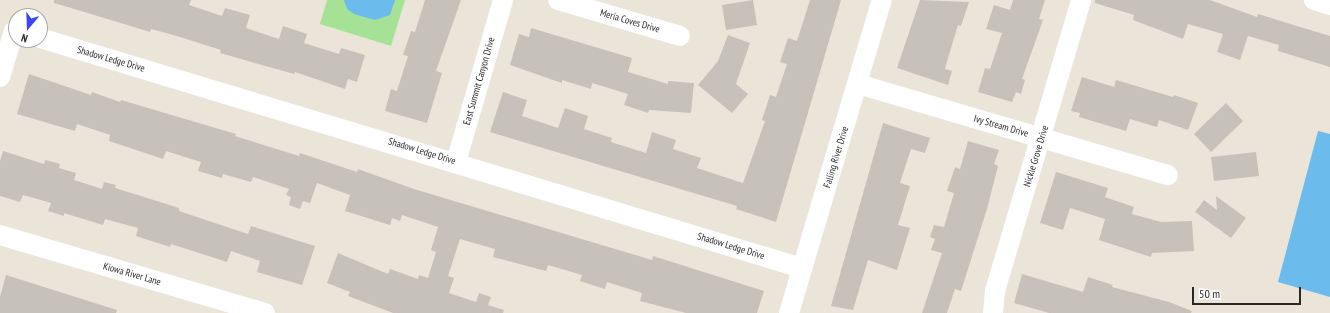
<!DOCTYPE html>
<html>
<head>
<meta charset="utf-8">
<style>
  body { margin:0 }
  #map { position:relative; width:1330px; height:313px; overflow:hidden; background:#ebe5d9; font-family:"PT Sans Narrow",sans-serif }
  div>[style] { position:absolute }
  .green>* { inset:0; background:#a6e295 }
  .water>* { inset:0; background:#6cbbed }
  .building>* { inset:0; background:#c6c2b9 }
  .minor>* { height:20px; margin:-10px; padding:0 10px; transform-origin:10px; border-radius:10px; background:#fff }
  span { translate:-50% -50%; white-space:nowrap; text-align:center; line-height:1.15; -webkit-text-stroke:4px #fff; paint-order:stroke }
  .street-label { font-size:10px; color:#282828 }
  .north { position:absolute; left:8px; top:8px; width:40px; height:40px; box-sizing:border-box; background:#fff; border:1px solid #a9a9a9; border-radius:50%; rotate:199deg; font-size:11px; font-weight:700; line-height:16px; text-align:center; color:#282828 }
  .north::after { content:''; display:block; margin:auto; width:14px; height:18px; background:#3945f9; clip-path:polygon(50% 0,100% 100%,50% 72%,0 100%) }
  .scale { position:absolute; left:1192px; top:287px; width:109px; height:18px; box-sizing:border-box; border:2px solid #282828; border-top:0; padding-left:5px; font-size:12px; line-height:14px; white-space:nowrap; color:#282828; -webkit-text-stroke:3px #fff; paint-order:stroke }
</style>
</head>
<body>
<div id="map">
  <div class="green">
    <div style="clip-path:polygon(327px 0,405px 0,391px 46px,320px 24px)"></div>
  </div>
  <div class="water">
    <div style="clip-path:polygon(344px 0,395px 0,390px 15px,375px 20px,354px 14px,347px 9px)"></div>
    <div style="clip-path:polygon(1318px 131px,1330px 134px,1330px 297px,1278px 282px)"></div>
  </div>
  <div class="building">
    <div style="clip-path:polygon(54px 0,191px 0,189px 5px,222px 16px,225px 8px,250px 15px,246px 28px,279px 39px,283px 26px,307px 34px,304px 43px,339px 54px,341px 48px,365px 55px,357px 82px,348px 79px,345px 89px,295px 72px,294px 74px,220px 53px,221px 50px,170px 34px,151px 29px,150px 32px,91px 14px,54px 3px)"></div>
    <div style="clip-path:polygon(425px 0,461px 0,436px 71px,442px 73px,427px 123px,385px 111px,391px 89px,397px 91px,408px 56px,403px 55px,411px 31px,415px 32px)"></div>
    <div style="clip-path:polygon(753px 0,757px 25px,726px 30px,722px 5px)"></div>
    <div style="clip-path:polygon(810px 0,841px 0,776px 222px,736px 209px,737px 206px,490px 132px,503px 92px,527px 100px,522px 116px,558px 128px,565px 108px,588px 116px,584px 129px,612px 138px,611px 142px,646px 153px,652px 132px,676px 140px,673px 149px,701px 158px,697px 168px,743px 183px,765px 121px,762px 120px,770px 95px,776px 97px,787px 64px,780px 62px,788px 38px,797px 41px)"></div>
    <div style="clip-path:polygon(920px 0,969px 2px,961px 26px,958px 25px,948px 58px,945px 69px,952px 71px,948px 85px,897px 68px)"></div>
    <div style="clip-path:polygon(1013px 0,1045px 0,1039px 19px,1043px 20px,1022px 79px,1025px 80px,1021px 94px,1016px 92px,1012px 102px,978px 92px,985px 68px,990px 69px,1002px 33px,986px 29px,994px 5px,1010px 10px)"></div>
    <div style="clip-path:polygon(1095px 0,1210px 0,1257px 17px,1258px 14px,1330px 36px,1330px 67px,1278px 51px,1279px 45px,1248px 36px,1240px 60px,1217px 52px,1223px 34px,1188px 24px,1183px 39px,1133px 20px,1134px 15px,1095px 3px)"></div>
    <div style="clip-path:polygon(531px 28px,632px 58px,628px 72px,668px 84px,668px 81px,694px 83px,691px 113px,649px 110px,648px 113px,624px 105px,628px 94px,592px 83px,591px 89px,562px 80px,562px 83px,510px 65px,519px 34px,529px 37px)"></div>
    <div style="clip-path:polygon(728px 35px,750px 43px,736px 84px,748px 94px,732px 113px,698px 85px,718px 61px)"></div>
    <div style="clip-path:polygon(29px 74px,91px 95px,92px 92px,120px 102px,121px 100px,236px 134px,235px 136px,299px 156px,300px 153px,357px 172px,358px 169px,414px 189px,652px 260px,653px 256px,764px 291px,757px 313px,686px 313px,640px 301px,642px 293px,607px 282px,605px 289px,580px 281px,582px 275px,548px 265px,546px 271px,493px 257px,495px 249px,460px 239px,448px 276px,454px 278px,449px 293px,476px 302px,479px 293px,491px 297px,488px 305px,504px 310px,503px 313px,393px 313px,348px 296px,350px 292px,327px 283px,338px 253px,388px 274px,390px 269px,418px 279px,419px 275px,428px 278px,436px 252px,431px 250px,438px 227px,402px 215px,400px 221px,392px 218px,390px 225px,345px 211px,350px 195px,317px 183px,310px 203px,303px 201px,300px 209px,289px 205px,291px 197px,286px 195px,289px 189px,253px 177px,251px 182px,223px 174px,222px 178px,198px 171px,201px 162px,166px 151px,163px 159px,109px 141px,110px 135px,77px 124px,75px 131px,17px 114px)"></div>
    <div style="clip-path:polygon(1082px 77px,1114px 87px,1116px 80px,1173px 97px,1174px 95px,1198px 103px,1188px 130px,1159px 120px,1157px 127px,1130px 119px,1126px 131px,1079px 117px,1080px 113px,1071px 111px)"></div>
    <div style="clip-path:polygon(1226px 103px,1243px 121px,1211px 152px,1194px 134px)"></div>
    <div style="clip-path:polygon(883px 123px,930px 138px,925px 153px,911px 149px,900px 183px,910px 186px,898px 225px,910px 228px,897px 270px,868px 260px,853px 310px,831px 306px)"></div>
    <div style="clip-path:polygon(968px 141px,999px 150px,994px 164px,998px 166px,987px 209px,961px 291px,955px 289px,947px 313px,922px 313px,942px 253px,931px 250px,935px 239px,930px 237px,934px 225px,944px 227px,954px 193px,947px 191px,955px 167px,960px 169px)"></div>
    <div style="clip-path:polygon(3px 151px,44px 164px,45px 160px,60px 164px,59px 168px,76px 173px,74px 180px,102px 189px,104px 182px,116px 185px,115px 188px,157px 201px,179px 208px,179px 211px,248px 234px,251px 226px,315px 246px,302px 285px,257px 272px,260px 261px,231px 251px,227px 262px,171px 244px,170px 247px,136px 236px,138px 228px,105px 219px,103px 225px,64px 213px,64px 216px,48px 211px,51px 203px,23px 195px,20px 202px,0 196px,0 161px)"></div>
    <div style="clip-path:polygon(1256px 152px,1259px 176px,1214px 181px,1211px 157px)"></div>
    <div style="clip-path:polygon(1056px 172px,1108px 188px,1105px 197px,1134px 207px,1132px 214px,1161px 222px,1192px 221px,1194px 251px,1152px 253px,1151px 257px,1099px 240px,1105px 219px,1070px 208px,1063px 230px,1040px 223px)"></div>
    <div style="clip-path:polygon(1216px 196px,1246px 218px,1231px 238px,1195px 212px,1204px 200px,1217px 210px)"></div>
    <div style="clip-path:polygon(1022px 274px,1083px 292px,1088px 277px,1113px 285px,1112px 287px,1169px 302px,1192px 311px,1191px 313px,1049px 313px,1014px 303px)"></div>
    <div style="clip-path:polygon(6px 275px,117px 310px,116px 313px,0 313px,0 297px)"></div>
  </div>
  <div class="minor">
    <div style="left:558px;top:0;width:127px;rotate:16.4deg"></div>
    <div style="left:1314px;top:0;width:17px;rotate:17deg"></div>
    <div style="left:40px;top:38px;width:796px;rotate:16.8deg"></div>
    <div style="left:0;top:77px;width:48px;rotate:-73.1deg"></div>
    <div style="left:858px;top:84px;width:323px;rotate:16.4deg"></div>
    <div style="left:456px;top:162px;width:169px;rotate:-73.8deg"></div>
    <div style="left:0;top:235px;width:276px;rotate:16.4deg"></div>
    <div style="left:789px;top:313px;width:327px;rotate:-73.5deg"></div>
    <div style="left:993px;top:313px;width:22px;rotate:-85deg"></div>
    <div style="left:995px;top:291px;width:303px;rotate:-73.5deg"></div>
  </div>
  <div class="street-label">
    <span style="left:630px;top:21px;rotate:16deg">Meria Coves Drive</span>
    <span style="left:111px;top:59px;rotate:16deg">Shadow Ledge Drive</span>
    <span style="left:479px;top:81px;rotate:-74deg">East Summit Canyon Drive</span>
    <span style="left:1001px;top:126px;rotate:16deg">Ivy Stream Drive</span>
    <span style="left:422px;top:151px;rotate:17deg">Shadow Ledge Drive</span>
    <span style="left:1036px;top:156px;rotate:-73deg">Nickle Grove Drive</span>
    <span style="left:836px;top:157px;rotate:-73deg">Falling River Drive</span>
    <span style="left:731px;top:246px;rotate:17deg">Shadow Ledge Drive</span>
    <span style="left:132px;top:274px;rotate:16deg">Kiowa River Lane</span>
  </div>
  <div class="north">N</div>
  <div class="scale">50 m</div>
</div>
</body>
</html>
